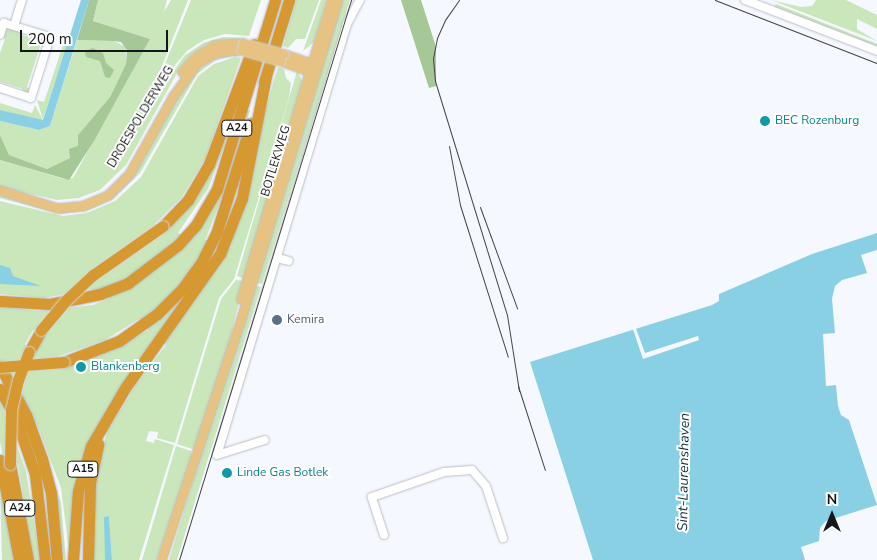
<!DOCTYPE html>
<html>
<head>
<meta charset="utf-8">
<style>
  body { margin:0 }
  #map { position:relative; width:877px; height:560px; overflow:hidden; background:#f6f8ff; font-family:"Nunito Sans",sans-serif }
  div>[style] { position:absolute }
  .green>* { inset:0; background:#c9e7bb }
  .forest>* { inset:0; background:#a6c796 }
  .water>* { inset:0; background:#8ad0e5 }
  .pier>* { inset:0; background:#f6f8ff }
  .roads { filter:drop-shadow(0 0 1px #babdc7) drop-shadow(0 0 1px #babdc7) }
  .minor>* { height:8px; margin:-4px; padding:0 4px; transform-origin:4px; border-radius:4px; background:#fff }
  .major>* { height:9px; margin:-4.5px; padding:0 4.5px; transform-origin:4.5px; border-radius:4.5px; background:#e6c283 }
  .highway>* { height:11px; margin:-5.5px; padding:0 5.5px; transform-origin:5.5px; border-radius:5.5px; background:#d69931 }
  .rail>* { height:1px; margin:-0.5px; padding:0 0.5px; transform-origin:0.5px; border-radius:0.5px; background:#434448 }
  .bridges { filter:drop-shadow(0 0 1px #d5d5d6) drop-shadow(0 0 1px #d5d5d6) }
  .major-bridge>* { height:9px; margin:-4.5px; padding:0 4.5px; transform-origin:4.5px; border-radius:4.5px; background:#e6c283 }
  .highway-bridge>* { height:11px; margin:-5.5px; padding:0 5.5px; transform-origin:5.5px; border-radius:5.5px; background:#d69931 }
  .dots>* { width:14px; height:14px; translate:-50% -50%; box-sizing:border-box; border:2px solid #fff; border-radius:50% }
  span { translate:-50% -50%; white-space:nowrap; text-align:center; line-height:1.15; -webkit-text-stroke:4px #fff; paint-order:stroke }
  .shield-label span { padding:1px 4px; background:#fff; border:1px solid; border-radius:4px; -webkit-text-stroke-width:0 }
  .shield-label { font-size:11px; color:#15161a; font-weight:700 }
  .street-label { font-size:12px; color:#15161a }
  .culture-label { font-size:12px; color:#0d838f }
  .left { translate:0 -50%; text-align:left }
  .service-label { font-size:12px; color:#4e5e75 }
  .water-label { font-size:14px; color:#0b2e37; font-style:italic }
  .north { position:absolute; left:807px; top:490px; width:50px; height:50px; -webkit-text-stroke:4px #fff; paint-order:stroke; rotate:0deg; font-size:14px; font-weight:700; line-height:20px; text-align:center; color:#15161a }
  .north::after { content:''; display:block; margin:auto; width:18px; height:22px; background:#15161a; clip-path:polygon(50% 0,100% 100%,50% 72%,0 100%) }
  .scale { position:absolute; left:20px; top:30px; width:148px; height:22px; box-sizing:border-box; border:2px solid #15161a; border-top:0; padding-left:6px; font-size:15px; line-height:18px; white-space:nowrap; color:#15161a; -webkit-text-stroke:4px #fff; paint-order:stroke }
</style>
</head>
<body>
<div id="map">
  <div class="green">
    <div style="clip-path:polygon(98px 0,167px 0,164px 12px,171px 0,188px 0,160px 71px,164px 79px,170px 77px,184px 56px,203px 43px,223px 37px,245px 38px,244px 41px,212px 41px,192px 54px,176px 75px,126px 165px,100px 190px,79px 198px,57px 200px,0 187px,0 160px,64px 179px,73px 178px,150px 39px,93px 21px)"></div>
    <div style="clip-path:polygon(191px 0,261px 0,249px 36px,225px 34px,204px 40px,187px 51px,165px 77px,162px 71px)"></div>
    <div style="clip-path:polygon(296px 0,319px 0,305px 39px,296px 39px,288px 48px,283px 46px)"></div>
    <div style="clip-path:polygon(321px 0,326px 0,314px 42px,303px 51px)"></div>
    <div style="clip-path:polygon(340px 0,350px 0,262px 284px,254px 282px)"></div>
    <div style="clip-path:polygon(771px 0,801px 7px,812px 6px,816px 0,846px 0,877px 15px,877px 29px,857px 19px,857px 29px,877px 41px)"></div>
    <div style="clip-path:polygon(776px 4px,877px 44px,877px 47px,774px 7px)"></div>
    <div style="clip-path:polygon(7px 26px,21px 30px,20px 34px,29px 37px,31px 33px,46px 41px,42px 40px,27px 87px,31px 89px,28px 94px,22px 93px,23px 89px,0 82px,0 53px,5px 39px,1px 37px)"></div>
    <div style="clip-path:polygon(65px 39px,69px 40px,42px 122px,0 110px,0 103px,32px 113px,35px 105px,43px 120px,37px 100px,44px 102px)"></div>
    <div style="clip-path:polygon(77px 40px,114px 41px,126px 47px,126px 64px,110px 97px,78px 135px,78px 146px,70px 153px,70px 158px,47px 169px,9px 155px,0 135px,0 121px,39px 130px,50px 126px)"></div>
    <div style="clip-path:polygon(240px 54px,214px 61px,197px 74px,140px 173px,113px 199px,89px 210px,60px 214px,0 198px,0 193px,53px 211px,82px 210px,108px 199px,129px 180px,172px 104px,195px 72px,221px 56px)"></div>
    <div style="clip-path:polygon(evenodd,235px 57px,241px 58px,205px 159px,182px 197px,155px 224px,168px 228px,174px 223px,227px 127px,225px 144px,208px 189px,178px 233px,194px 238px,229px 170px,247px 110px,250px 110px,225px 190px,205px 240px,230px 248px,273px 83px,278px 67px,284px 69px,286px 78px,291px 83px,289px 98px,234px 279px,219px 298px,175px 443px,157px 438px,158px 432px,149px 431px,146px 441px,154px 443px,155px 439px,174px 445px,139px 560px,112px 560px,109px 516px,105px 560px,92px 560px,93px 490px,107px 432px,137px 383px,166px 345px,159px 336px,93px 435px,70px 560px,61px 488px,38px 427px,0 361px,0 307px,40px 311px,93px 305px,110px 298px,91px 289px,44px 298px,0 294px,0 201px,63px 216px,87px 213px,115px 201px,141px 177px,198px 76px,214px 64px,235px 57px,139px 319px,148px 330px,107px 352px,67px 368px,59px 356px,105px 340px,139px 319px,235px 57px,52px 326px,41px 341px,32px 362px,25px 344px,30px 335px,33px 330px,52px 326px)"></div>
    <div style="clip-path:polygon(297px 71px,302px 80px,301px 93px,245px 279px,237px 276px)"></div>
    <div style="clip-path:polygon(236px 280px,244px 281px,230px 339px,196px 447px,192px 449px,177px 444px,221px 299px)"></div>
    <div style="clip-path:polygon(253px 285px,261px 287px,177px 560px,169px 560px)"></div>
    <div style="clip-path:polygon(0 400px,26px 471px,40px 560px,33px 560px,18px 463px,4px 464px,0 442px)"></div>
    <div style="clip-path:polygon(176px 446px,191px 451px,192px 460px,156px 560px,142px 560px)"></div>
    <div style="clip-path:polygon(52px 476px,61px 503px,66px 560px,64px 560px)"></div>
    <div style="clip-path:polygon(0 485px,14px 560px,2px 560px)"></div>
  </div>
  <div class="forest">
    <div style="clip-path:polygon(89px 0,98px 0,93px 21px,150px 39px,94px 141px,69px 180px,0 160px,0 135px,9px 155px,47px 169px,70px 158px,69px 149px,78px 146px,78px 135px,110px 97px,126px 64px,127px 50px,121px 42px,114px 41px,77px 40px)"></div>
    <div style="clip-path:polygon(401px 0,421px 0,436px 47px,436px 86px,429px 88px)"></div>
    <div style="clip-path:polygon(93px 48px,103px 53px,106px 63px,114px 70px,110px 78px,105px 77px,100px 61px,86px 57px,85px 51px)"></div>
  </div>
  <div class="water">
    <div style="clip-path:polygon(81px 0,89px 0,50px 126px,39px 130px,0 121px,0 110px,43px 120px)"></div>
    <div style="clip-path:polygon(877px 233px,877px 250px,861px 255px,867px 273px,842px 280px,835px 286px,832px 299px,835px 333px,823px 334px,826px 386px,836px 385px,838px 406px,841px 415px,849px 420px,877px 505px,826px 521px,820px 528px,819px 541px,801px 547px,805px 560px,593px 560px,530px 362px,712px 305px,719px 301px,719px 294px,812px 254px)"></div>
    <div style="clip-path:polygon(0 265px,10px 268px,13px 276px,41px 286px,0 284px)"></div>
    <div style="clip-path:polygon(109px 516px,112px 560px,105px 560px,104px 517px)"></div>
  </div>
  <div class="pier">
    <div style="clip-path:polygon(632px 326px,635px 326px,645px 353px,698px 336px,699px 340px,643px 359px)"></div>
  </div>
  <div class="roads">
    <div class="minor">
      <div style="left:745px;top:0;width:142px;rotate:21.1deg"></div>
      <div style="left:14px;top:26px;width:27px;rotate:-73deg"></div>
      <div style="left:0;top:35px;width:13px;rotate:-72deg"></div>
      <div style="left:4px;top:23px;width:48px;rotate:16.9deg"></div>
      <div style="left:50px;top:37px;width:64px;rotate:107.3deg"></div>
      <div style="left:31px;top:98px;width:33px;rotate:-162deg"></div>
      <div style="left:277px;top:258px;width:12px;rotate:14deg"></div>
      <div style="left:217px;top:455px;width:450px;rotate:-73.2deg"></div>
      <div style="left:347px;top:24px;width:27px;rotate:-62deg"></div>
      <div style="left:217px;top:455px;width:50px;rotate:-17.4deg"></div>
      <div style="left:384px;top:535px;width:40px;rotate:-108deg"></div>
      <div style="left:372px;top:497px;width:76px;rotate:-19.1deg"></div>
      <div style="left:444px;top:472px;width:28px;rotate:-4deg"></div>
      <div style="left:472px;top:470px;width:21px;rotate:49deg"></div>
      <div style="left:486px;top:486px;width:55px;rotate:71.9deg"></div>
    </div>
    <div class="major">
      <div style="left:284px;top:54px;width:34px;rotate:19deg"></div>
      <div style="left:281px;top:61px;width:30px;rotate:20deg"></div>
      <div style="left:309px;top:71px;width:5px;rotate:-22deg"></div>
      <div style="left:182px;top:72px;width:20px;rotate:-49deg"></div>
      <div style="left:195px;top:57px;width:22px;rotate:-32deg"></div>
      <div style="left:214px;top:45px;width:29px;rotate:-4deg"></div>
      <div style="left:290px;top:136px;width:142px;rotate:-73.2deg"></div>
      <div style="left:0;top:190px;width:60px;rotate:17.5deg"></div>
      <div style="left:57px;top:208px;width:25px;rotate:-5deg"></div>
      <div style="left:82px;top:206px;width:28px;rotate:-23deg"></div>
      <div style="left:108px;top:195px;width:30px;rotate:-45deg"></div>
      <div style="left:129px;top:174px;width:90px;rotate:-60.6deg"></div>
      <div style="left:173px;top:96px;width:39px;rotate:-54deg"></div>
      <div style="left:196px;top:64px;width:24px;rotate:-30deg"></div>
      <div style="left:217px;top:52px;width:24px;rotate:-5deg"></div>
      <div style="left:241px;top:299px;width:158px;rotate:-73.4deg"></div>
      <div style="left:161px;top:560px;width:258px;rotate:-71.7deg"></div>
      <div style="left:242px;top:315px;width:329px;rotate:-73.1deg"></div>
    </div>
    <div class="highway">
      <div style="left:264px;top:82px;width:86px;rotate:-73deg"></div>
      <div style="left:163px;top:226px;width:36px;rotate:-46deg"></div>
      <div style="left:188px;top:200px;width:42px;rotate:-59.7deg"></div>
      <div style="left:209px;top:164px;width:128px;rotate:-69.4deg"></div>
      <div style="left:0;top:301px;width:50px;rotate:3.4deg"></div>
      <div style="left:50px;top:304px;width:51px;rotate:-11.3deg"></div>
      <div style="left:100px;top:294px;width:30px;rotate:-21deg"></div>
      <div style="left:128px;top:283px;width:63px;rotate:-37.2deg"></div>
      <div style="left:178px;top:245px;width:27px;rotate:-48deg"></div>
      <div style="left:196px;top:225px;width:42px;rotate:-59.7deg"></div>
      <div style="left:217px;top:189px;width:198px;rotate:-72.9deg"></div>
      <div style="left:29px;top:352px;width:25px;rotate:-61deg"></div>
      <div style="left:64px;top:362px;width:59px;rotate:-20.9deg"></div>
      <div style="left:119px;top:341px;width:47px;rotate:-35.4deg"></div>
      <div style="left:157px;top:314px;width:35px;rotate:-45deg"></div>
      <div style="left:182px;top:289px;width:34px;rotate:-54deg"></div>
      <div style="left:202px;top:261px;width:34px;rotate:-63deg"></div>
      <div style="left:217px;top:231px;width:113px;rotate:-72.5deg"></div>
      <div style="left:0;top:366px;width:55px;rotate:62deg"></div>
      <div style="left:26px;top:415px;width:47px;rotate:70deg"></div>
      <div style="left:42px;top:459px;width:35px;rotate:75deg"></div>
      <div style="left:51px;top:493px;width:67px;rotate:84.9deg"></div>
      <div style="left:0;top:389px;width:34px;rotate:62deg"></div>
      <div style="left:16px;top:419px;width:58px;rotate:70.9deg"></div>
      <div style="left:35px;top:474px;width:87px;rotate:83.4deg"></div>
      <div style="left:0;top:460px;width:102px;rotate:79.2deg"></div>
      <div style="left:10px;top:464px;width:98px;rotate:79.4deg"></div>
      <div style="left:73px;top:560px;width:69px;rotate:-85.9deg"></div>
      <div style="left:78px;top:491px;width:47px;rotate:-73.9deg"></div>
      <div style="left:91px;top:446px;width:67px;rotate:-59.6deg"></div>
      <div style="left:125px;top:388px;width:164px;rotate:-54.7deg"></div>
      <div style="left:220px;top:254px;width:60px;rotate:-68.6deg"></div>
      <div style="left:242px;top:198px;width:124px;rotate:-78.9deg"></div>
      <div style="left:88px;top:560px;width:77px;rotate:-88.5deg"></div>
      <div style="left:90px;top:483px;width:40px;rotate:-78deg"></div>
    </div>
  </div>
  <div class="rail">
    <div style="left:459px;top:0;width:24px;rotate:125deg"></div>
    <div style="left:445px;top:20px;width:20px;rotate:114deg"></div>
    <div style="left:437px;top:38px;width:20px;rotate:101deg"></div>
    <div style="left:433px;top:58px;width:23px;rotate:85deg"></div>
    <div style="left:435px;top:81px;width:245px;rotate:72.9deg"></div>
    <div style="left:507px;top:315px;width:77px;rotate:81deg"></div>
    <div style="left:715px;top:0;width:174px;rotate:21.3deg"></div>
    <div style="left:449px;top:146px;width:60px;rotate:79.4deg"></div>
    <div style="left:460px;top:205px;width:159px;rotate:72.5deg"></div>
    <div style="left:480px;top:207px;width:108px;rotate:69.9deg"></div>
    <div style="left:518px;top:386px;width:88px;rotate:72.2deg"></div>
    <div style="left:179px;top:560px;width:586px;rotate:-72.93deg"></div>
  </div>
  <div class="bridges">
    <div class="major-bridge">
      <div style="left:243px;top:43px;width:42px;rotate:15deg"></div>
      <div style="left:241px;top:50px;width:41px;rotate:15.4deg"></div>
    </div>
    <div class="highway-bridge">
      <div style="left:41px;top:330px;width:39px;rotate:-50deg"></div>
      <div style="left:66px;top:300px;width:37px;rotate:-43deg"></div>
      <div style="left:93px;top:275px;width:85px;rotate:-35deg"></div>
      <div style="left:0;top:367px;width:64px;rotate:-4.5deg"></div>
      <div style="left:10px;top:464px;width:54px;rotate:-88.9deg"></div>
      <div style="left:11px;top:410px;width:31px;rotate:-77deg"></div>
      <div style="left:18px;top:380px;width:30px;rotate:-69deg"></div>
    </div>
  </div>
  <div class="dots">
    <div style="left:765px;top:121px;background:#0f9aa8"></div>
    <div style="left:277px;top:320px;background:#5c6f8a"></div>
    <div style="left:81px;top:367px;background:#0f9aa8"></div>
    <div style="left:227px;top:473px;background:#0f9aa8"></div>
  </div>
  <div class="shield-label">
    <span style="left:237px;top:128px">A24</span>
    <span style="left:83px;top:469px">A15</span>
    <span style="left:20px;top:508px">A24</span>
  </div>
  <div class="street-label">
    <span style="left:141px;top:117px;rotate:-59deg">DROESPOLDERWEG</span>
    <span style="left:276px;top:161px;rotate:-73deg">BOTLEKWEG</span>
  </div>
  <div class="culture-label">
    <span class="left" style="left:775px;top:121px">BEC Rozenburg</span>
    <span class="left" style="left:91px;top:367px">Blankenberg</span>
    <span class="left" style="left:237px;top:473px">Linde Gas Botlek</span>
  </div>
  <div class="service-label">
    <span class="left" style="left:287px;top:320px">Kemira</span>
  </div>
  <div class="water-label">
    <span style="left:684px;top:472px;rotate:-89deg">Sint-Laurenshaven</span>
  </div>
  <div class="north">N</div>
  <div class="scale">200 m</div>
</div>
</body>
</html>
